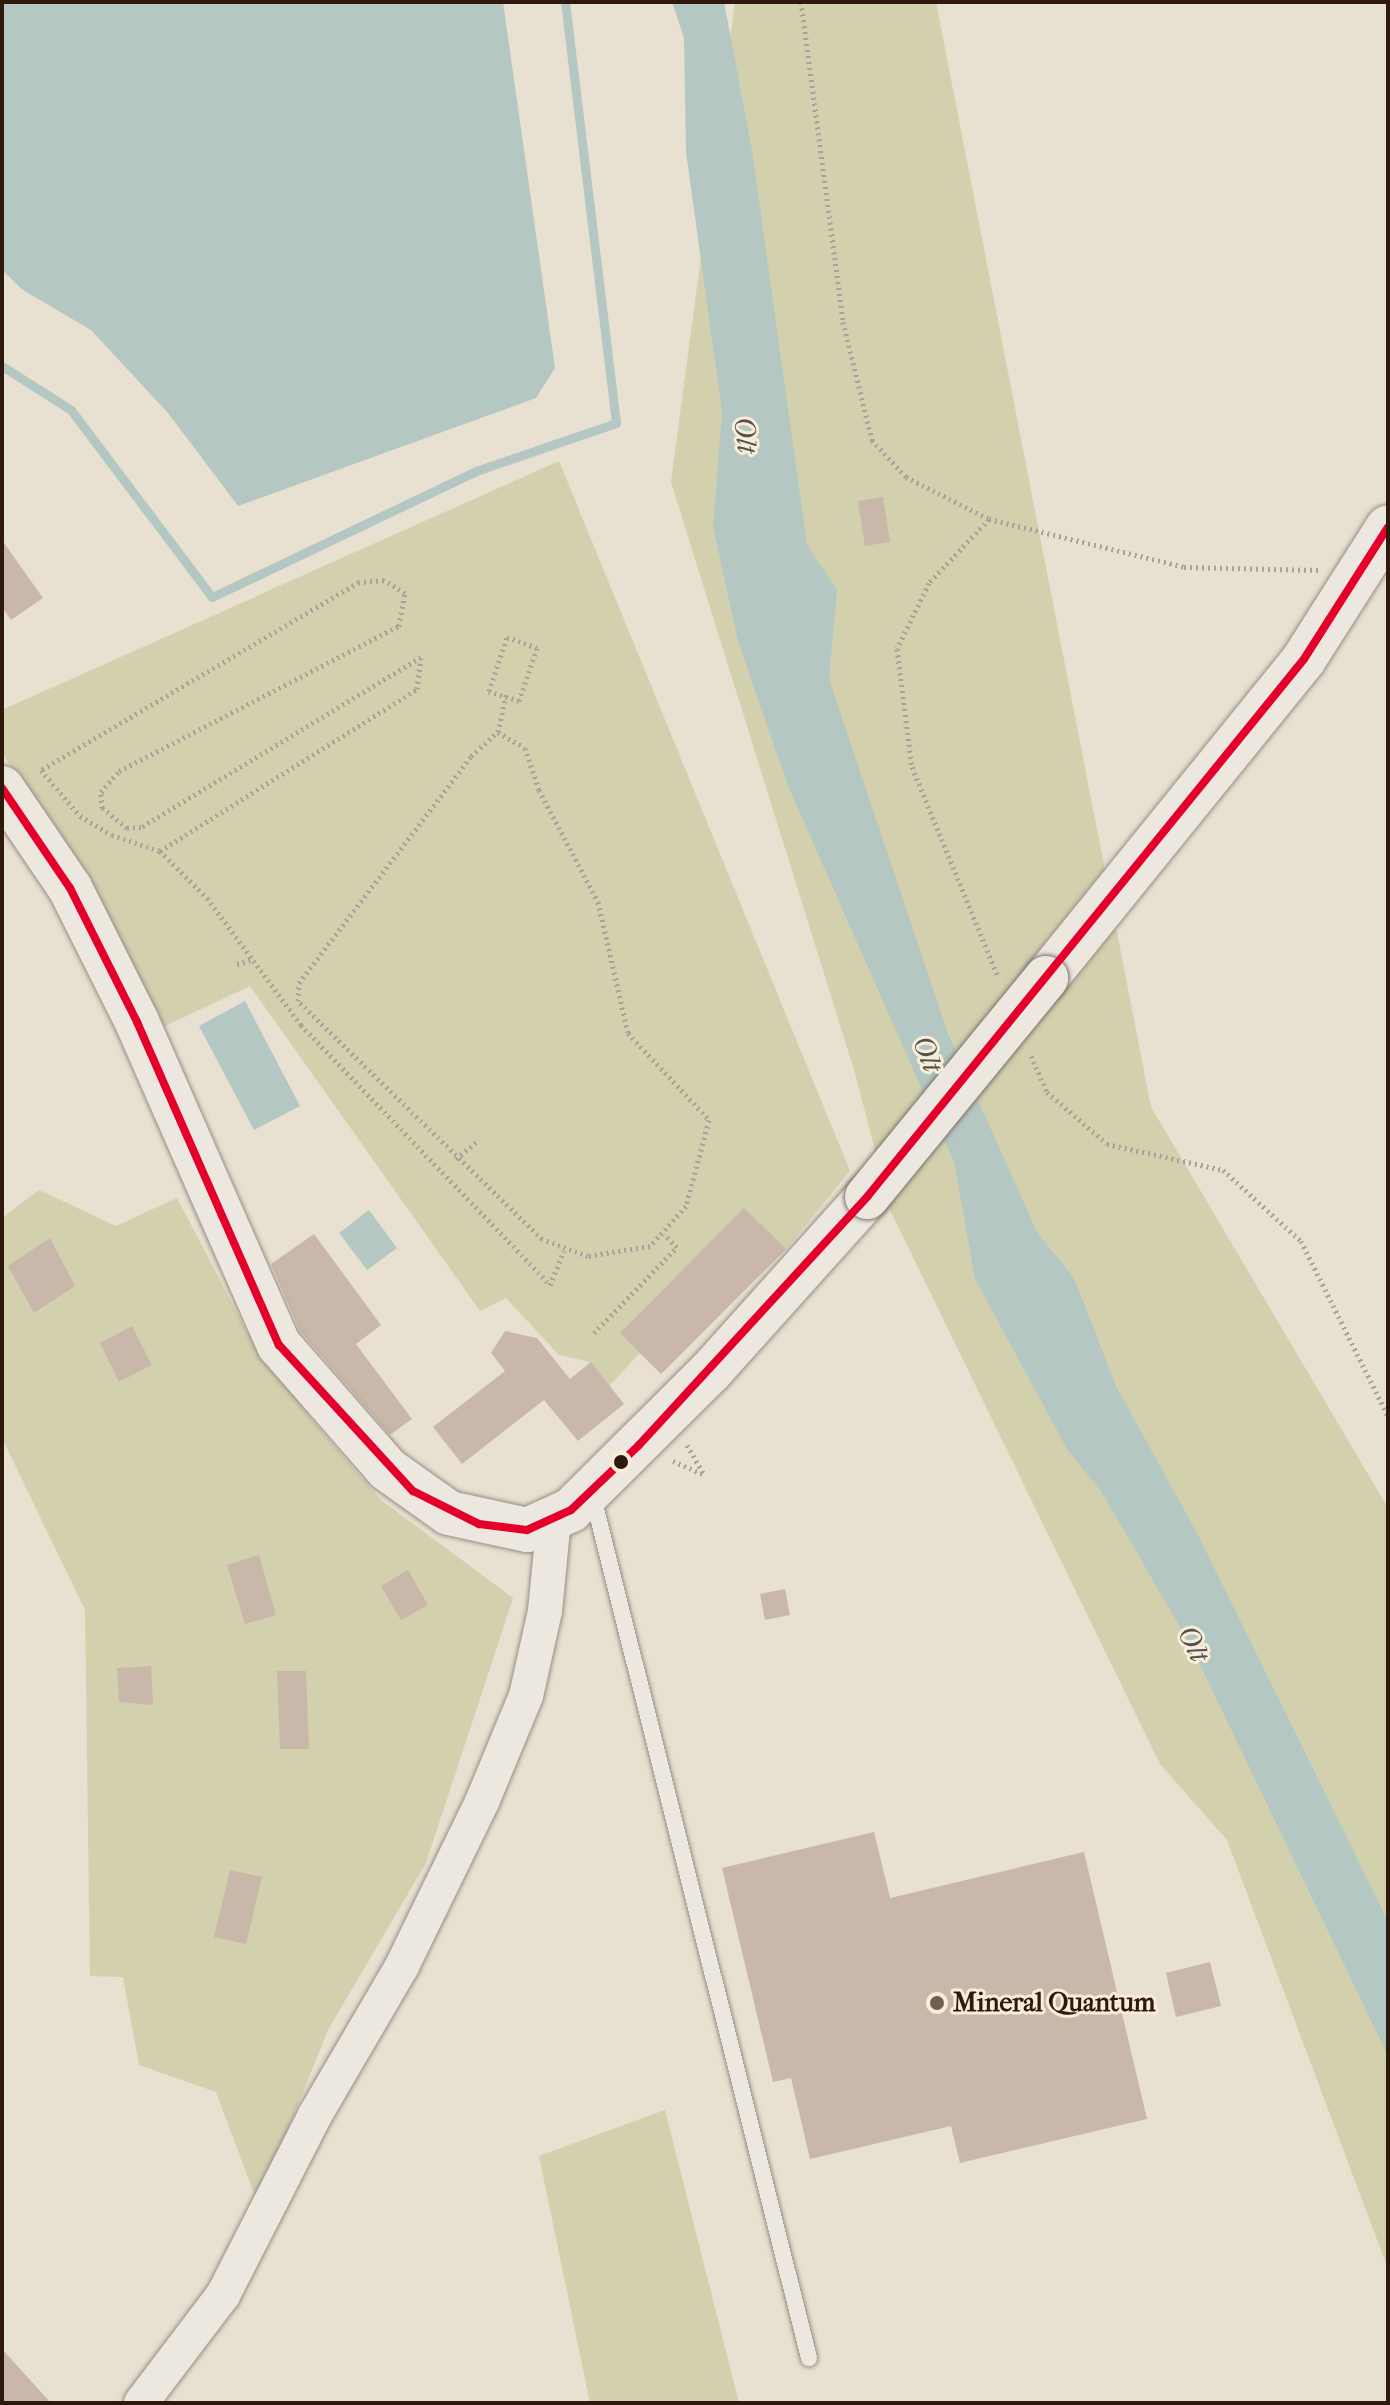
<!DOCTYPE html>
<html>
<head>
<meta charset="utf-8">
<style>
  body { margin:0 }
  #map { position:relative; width:1390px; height:2405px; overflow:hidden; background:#e8e0d0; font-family:"IM FELL French Canon",serif }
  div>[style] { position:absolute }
  .green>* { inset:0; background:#d2d0ad }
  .water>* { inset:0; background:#b5c7c3 }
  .stream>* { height:9px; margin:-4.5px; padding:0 4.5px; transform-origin:4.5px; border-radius:4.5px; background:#b5c7c3 }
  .building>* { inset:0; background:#c9b8aa }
  .path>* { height:5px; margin-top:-2.5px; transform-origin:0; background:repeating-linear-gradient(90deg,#a8a29a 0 2px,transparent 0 6px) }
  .roads { filter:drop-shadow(0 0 2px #978f85) drop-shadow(0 0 2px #978f85) }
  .lane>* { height:16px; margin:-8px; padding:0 8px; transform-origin:8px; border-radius:8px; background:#ece8e0 }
  .street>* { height:34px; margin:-17px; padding:0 17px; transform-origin:17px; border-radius:17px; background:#ece8e0 }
  .secondary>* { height:44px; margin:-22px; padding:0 22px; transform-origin:22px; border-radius:22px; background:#ece8e0 }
  .bridges { filter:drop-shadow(0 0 2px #7c746b) drop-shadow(0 0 2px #7c746b) }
  .secondary-bridge>* { height:44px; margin:-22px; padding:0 22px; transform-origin:22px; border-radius:22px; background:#ece8e0 }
  .bus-1>* { height:8px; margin:-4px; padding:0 4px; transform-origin:4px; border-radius:4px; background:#e4002b }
  .dots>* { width:22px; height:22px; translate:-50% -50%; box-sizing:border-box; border:4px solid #f7edd9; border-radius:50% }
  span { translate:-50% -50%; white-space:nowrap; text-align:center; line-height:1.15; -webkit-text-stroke:6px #f7edd9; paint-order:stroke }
  .poi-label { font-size:26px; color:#2f190d; font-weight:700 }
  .left { translate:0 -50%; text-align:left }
  .water-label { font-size:28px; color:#56524b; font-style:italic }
  .frame { position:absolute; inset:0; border:4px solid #2f190d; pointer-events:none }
</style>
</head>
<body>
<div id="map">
  <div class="green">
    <div style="clip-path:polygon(735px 2px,936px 2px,1151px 1107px,1388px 1508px,1388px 2269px,1227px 1840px,1160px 1764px,891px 1212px,855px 1073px,671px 482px)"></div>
    <div style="clip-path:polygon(559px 461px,850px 1171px,786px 1249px,661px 1374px,640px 1353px,609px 1386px,590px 1362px,559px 1355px,506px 1298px,480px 1311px,250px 986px,163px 1027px,2px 752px,2px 710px)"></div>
    <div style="clip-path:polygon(39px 1190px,116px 1226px,177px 1198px,247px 1332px,312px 1420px,381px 1500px,513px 1598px,426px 1863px,328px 2030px,258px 2204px,216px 2092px,139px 2065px,123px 1977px,90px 1976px,85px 1610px,2px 1438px,2px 1218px)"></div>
    <div style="clip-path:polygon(665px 2110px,739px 2403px,590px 2403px,539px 2156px)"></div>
  </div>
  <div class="water">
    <div style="clip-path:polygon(2px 2px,503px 2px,555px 368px,536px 398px,238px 506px,168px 413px,91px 330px,23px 290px,2px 270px)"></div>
    <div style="clip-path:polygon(672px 2px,724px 2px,752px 150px,807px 545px,837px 590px,829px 679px,947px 1031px,1037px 1232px,1074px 1278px,1116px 1386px,1199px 1537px,1388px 1921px,1388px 2056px,1191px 1646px,1101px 1491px,1067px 1449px,975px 1279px,954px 1162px,788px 786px,738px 641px,713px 527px,722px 412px,686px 152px,684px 38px)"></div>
    <div style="clip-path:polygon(245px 1001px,300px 1106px,254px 1130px,199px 1026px)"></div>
    <div style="clip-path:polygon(369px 1210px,397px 1248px,367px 1270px,339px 1233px)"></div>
  </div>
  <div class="stream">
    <div style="left:2px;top:366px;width:82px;rotate:32.5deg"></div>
    <div style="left:71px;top:410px;width:234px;rotate:53deg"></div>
    <div style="left:212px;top:597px;width:293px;rotate:-25.5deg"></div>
    <div style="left:476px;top:471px;width:148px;rotate:-18.9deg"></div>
    <div style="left:616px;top:423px;width:424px;rotate:-96.9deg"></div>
  </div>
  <div class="building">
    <div style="clip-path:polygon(883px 497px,890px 542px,865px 546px,858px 501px)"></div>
    <div style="clip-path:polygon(2px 540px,43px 598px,11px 620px,2px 607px)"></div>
    <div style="clip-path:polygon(744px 1208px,786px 1249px,661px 1374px,620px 1333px)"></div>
    <div style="clip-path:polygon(314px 1234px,381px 1325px,356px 1344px,412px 1419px,390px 1435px,300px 1331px,271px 1264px)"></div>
    <div style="clip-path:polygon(50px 1238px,75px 1286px,34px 1313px,8px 1266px)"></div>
    <div style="clip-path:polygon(132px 1326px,152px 1365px,119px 1382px,100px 1343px)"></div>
    <div style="clip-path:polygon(505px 1331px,537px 1338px,570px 1379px,591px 1362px,624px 1404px,578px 1441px,544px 1400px,462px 1464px,433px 1427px,505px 1371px,491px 1353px)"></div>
    <div style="clip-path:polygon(259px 1555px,276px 1615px,245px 1624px,227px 1565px)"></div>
    <div style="clip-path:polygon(408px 1570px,428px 1605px,401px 1620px,381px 1586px)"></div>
    <div style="clip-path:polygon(785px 1589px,790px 1615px,765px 1620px,760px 1594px)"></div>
    <div style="clip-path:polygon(151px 1666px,153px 1705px,119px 1702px,117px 1668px)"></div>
    <div style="clip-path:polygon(277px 1671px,306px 1671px,309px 1749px,280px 1749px)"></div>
    <div style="clip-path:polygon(874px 1832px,890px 1898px,1084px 1852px,1147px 2119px,960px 2163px,951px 2126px,810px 2159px,791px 2078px,773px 2082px,722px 1868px)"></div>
    <div style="clip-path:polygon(230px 1870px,262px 1877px,246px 1944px,214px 1937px)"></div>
    <div style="clip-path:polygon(1210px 1962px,1221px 2006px,1176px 2017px,1166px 1973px)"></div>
    <div style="clip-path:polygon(2px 2349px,51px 2403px,2px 2403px)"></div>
  </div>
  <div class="path">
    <div style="left:801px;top:2px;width:323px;rotate:82.5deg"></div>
    <div style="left:843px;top:322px;width:122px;rotate:76.2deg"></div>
    <div style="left:872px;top:440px;width:50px;rotate:47.4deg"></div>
    <div style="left:906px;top:477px;width:93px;rotate:26.8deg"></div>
    <div style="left:989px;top:519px;width:201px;rotate:13.8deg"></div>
    <div style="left:1184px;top:567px;width:134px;rotate:1.3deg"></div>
    <div style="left:989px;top:519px;width:88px;rotate:133.2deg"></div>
    <div style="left:929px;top:583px;width:73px;rotate:115.9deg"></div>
    <div style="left:897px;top:649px;width:119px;rotate:82.8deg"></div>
    <div style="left:912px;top:767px;width:227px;rotate:67.7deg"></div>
    <div style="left:507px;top:637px;width:32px;rotate:20deg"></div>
    <div style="left:537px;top:648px;width:56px;rotate:108.8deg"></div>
    <div style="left:519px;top:701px;width:32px;rotate:-162deg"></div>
    <div style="left:489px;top:691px;width:57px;rotate:-71.6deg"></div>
    <div style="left:421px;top:657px;width:328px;rotate:148.7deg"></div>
    <div style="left:141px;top:827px;width:14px;rotate:176deg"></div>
    <div style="left:127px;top:828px;width:32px;rotate:-141deg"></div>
    <div style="left:102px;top:808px;width:16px;rotate:-94deg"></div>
    <div style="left:101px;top:792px;width:28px;rotate:-49deg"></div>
    <div style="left:119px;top:771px;width:315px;rotate:-27.4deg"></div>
    <div style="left:399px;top:626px;width:34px;rotate:-80deg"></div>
    <div style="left:405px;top:593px;width:25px;rotate:-148deg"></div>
    <div style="left:384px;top:580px;width:25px;rotate:175deg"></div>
    <div style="left:359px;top:582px;width:369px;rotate:149.4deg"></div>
    <div style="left:41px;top:770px;width:60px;rotate:49.7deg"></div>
    <div style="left:80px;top:816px;width:37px;rotate:31deg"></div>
    <div style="left:112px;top:835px;width:51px;rotate:18.4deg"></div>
    <div style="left:160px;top:851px;width:66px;rotate:45deg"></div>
    <div style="left:207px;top:898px;width:158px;rotate:53.5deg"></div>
    <div style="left:301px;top:1025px;width:360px;rotate:46.2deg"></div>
    <div style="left:550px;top:1285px;width:37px;rotate:-68deg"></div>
    <div style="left:498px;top:732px;width:31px;rotate:31deg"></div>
    <div style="left:525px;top:748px;width:44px;rotate:71.6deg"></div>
    <div style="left:539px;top:790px;width:127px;rotate:62.2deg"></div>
    <div style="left:598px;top:902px;width:134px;rotate:77.1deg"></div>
    <div style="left:628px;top:1033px;width:119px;rotate:47deg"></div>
    <div style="left:709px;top:1120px;width:89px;rotate:105deg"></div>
    <div style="left:686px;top:1206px;width:54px;rotate:132deg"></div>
    <div style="left:650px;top:1246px;width:63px;rotate:170.8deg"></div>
    <div style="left:588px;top:1256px;width:49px;rotate:-159.7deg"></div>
    <div style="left:542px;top:1239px;width:341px;rotate:-135.7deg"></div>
    <div style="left:298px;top:1001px;width:18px;rotate:-87deg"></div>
    <div style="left:299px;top:983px;width:285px;rotate:-52.8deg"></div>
    <div style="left:471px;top:756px;width:36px;rotate:-42deg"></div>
    <div style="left:498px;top:732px;width:42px;rotate:-77.6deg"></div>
    <div style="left:160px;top:851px;width:304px;rotate:-32.2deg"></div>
    <div style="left:417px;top:689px;width:31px;rotate:-83deg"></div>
    <div style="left:237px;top:964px;width:15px;rotate:-16deg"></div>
    <div style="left:1031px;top:1056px;width:39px;rotate:66deg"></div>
    <div style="left:1047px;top:1092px;width:79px;rotate:40.9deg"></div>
    <div style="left:1107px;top:1144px;width:119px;rotate:12.6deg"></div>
    <div style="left:1223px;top:1170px;width:105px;rotate:42.3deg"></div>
    <div style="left:1301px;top:1241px;width:195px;rotate:63.6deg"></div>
    <div style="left:456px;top:1159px;width:26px;rotate:-40deg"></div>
    <div style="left:594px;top:1333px;width:120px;rotate:-46deg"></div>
    <div style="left:677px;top:1247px;width:18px;rotate:-135deg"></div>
    <div style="left:687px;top:1445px;width:34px;rotate:60deg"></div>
    <div style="left:673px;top:1461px;width:34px;rotate:24deg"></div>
  </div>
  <div class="roads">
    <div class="lane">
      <div style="left:592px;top:1493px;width:892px;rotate:75.92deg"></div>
    </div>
    <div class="street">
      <div style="left:141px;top:2403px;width:136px;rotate:-52.8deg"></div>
      <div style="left:223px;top:2295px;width:202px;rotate:-62.9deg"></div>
      <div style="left:315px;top:2115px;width:173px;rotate:-59.7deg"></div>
      <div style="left:402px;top:1966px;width:182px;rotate:-64deg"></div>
      <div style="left:482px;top:1802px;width:115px;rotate:-67.5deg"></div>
      <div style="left:526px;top:1696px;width:87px;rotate:-77.4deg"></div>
      <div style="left:545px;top:1611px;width:91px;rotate:-84.4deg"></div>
    </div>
    <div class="secondary">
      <div style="left:2px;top:788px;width:121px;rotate:55.8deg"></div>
      <div style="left:70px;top:888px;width:150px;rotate:63.4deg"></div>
      <div style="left:137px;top:1022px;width:353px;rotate:66.3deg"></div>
      <div style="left:279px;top:1345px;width:164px;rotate:48.9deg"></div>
      <div style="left:387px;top:1469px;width:76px;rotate:35.4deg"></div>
      <div style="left:449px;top:1513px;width:80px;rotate:12.3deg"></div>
      <div style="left:527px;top:1530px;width:48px;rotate:-24.4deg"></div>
      <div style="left:571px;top:1510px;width:197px;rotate:-44.8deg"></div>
      <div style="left:711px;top:1371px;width:234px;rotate:-48.1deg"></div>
      <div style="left:1046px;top:978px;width:410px;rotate:-51deg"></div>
      <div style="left:1304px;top:659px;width:156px;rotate:-57.5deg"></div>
    </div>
  </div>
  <div class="bridges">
    <div class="secondary-bridge">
      <div style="left:867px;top:1197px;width:283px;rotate:-50.7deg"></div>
    </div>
  </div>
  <div class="bus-1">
    <div style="left:2px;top:788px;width:121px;rotate:55.8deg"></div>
    <div style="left:70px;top:888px;width:150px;rotate:63.4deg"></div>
    <div style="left:137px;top:1022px;width:353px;rotate:66.3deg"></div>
    <div style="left:279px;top:1345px;width:198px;rotate:47.5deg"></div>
    <div style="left:413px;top:1491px;width:74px;rotate:26.6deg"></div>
    <div style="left:479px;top:1524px;width:48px;rotate:7.1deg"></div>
    <div style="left:527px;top:1530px;width:48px;rotate:-24.4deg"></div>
    <div style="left:571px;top:1510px;width:94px;rotate:-43.7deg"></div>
    <div style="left:639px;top:1445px;width:337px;rotate:-47.4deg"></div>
    <div style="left:867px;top:1197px;width:693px;rotate:-50.91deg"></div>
    <div style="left:1304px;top:659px;width:156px;rotate:-57.5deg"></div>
  </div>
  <div class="dots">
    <div style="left:621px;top:1462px;background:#2f190d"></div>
    <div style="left:937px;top:2003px;background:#705f51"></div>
  </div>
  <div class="poi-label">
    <span class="left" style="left:953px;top:2003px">Mineral Quantum</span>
  </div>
  <div class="water-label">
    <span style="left:745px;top:435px;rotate:82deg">Olt</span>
    <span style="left:927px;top:1054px;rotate:68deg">Olt</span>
    <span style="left:1193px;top:1644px;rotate:63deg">Olt</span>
  </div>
  <div class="frame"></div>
</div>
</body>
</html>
